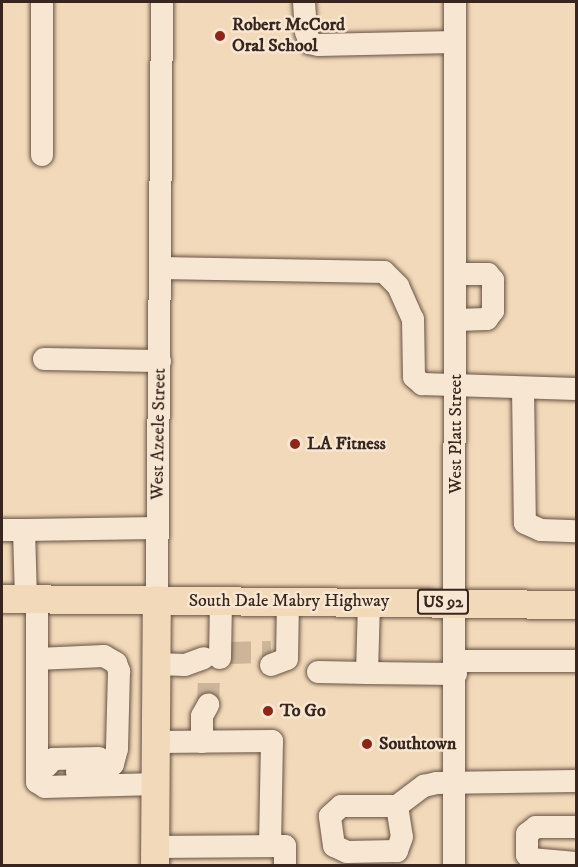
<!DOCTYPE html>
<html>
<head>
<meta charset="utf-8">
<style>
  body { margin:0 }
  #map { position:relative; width:578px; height:867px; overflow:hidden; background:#f2d9b9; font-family:"IM FELL DW Pica",serif }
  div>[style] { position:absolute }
  .minor-tunnel>* { height:22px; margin-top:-11px; transform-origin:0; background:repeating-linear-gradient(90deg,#cdb59a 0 22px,transparent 0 33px) }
  .roads { filter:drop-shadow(0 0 2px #665244) drop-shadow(0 0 2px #665244) }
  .minor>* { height:22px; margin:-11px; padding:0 11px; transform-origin:11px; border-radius:11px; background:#f7e6d2 }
  .major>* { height:28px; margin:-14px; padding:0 14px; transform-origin:14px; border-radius:14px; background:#f2d9b9 }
  .dots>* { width:16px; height:16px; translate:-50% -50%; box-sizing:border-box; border:3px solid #f7e6d2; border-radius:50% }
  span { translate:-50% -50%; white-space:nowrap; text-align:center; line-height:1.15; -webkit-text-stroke:5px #f7e6d2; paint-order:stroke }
  .shield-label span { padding:2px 4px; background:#f7e6d2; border:2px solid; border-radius:4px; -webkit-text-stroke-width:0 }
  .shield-label { font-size:16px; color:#38251d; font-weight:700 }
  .poi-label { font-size:18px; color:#38251d; font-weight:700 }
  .left { translate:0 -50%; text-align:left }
  .street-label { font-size:18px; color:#38251d }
  .frame { position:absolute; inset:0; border:3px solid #38251d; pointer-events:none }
</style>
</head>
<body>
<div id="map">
  <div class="minor-tunnel">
    <div style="left:229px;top:653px;width:42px;rotate:-1.4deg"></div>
    <div style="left:208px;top:705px;width:32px;rotate:-88deg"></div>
  </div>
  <div class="roads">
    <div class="minor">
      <div style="left:304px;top:2px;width:30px;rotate:86deg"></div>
      <div style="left:306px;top:32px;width:12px;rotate:70deg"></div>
      <div style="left:310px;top:43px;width:8px;rotate:14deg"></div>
      <div style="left:318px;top:45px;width:137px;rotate:-1.3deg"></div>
      <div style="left:42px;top:155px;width:153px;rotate:-90deg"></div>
      <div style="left:160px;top:268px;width:224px;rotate:1deg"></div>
      <div style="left:384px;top:272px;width:20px;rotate:45deg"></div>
      <div style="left:398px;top:286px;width:36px;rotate:66deg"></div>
      <div style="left:413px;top:319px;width:58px;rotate:89deg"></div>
      <div style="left:414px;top:377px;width:11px;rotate:41deg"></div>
      <div style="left:422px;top:384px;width:154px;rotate:1.9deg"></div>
      <div style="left:456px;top:274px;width:32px"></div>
      <div style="left:488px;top:274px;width:8px;rotate:50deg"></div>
      <div style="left:493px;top:280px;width:31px;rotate:90deg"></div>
      <div style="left:493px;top:311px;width:10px;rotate:127deg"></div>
      <div style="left:487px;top:319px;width:31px;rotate:178deg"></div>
      <div style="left:44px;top:359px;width:116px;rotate:1deg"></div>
      <div style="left:523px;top:388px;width:135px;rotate:89.2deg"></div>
      <div style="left:525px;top:523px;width:17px;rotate:24deg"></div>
      <div style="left:541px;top:530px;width:35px;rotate:2deg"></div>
      <div style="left:2px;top:530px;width:22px"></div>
      <div style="left:26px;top:600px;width:70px;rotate:-91.6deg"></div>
      <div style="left:24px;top:530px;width:134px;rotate:-0.9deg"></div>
      <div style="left:37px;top:600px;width:182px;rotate:90deg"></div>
      <div style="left:37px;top:782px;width:9px;rotate:32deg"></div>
      <div style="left:45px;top:787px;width:111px;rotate:-1.5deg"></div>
      <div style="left:157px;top:600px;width:598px;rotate:-89.52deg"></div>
      <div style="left:369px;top:602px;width:71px;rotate:91.6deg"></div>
      <div style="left:367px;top:673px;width:89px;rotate:0.6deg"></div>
      <div style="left:220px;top:658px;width:58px;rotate:-89deg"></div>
      <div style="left:37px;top:659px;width:67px;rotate:-2.6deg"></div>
      <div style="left:104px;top:656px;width:14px;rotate:30deg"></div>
      <div style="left:116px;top:663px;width:9px;rotate:69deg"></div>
      <div style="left:119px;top:671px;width:78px;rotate:91.5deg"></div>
      <div style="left:117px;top:749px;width:16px;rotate:105deg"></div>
      <div style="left:113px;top:764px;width:17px;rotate:152deg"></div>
      <div style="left:98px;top:772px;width:21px;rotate:180deg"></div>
      <div style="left:456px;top:661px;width:120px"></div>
      <div style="left:157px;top:664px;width:28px;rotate:2deg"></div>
      <div style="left:185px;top:665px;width:20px;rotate:-20deg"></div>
      <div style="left:271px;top:665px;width:17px;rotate:-21deg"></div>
      <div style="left:287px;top:659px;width:58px;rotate:-89deg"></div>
      <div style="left:318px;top:672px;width:49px;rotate:1.2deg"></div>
      <div style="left:156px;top:742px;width:116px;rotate:-0.5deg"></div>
      <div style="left:272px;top:741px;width:105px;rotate:91.1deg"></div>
      <div style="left:202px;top:742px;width:26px;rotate:-90deg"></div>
      <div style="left:202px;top:716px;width:13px;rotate:-61deg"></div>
      <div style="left:47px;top:766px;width:9px;rotate:-49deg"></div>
      <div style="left:53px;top:759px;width:46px;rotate:-1.2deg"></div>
      <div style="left:397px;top:806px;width:31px;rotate:81deg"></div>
      <div style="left:402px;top:837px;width:15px;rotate:110deg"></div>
      <div style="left:397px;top:851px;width:50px;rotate:178.9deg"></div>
      <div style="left:347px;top:852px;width:14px;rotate:-155deg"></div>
      <div style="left:334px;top:846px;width:30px;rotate:-98deg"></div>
      <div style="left:330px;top:816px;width:15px;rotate:-42deg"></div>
      <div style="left:341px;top:806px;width:56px"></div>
      <div style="left:397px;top:806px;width:34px;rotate:-37deg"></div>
      <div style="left:424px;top:786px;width:13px;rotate:-13deg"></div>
      <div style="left:437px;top:783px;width:139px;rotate:-0.8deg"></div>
      <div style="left:576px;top:827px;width:40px;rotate:180deg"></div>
      <div style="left:536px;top:827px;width:11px;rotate:142deg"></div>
      <div style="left:527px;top:834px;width:21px;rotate:90deg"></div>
      <div style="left:527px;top:855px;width:6px;rotate:45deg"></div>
      <div style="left:531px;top:859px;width:45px;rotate:5.1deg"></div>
      <div style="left:155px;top:847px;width:130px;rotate:-0.4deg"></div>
      <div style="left:285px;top:846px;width:20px;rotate:90deg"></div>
      <div style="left:454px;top:866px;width:864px;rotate:-89.93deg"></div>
    </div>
    <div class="major">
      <div style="left:2px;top:599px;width:574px;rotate:0.6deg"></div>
      <div style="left:155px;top:866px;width:266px;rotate:-89.6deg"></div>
    </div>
  </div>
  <div class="dots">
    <div style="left:220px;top:36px;background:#8f2418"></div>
    <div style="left:295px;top:444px;background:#8f2418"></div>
    <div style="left:268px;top:711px;background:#8f2418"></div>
    <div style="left:367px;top:744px;background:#8f2418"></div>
  </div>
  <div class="shield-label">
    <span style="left:443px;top:602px">US 92</span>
  </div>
  <div class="poi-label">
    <span class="left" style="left:232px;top:36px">Robert McCord<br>Oral School</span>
    <span class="left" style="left:307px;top:444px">LA Fitness</span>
    <span class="left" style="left:280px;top:711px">To Go</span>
    <span class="left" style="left:379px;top:744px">Southtown</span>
  </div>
  <div class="street-label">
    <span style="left:159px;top:434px;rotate:-89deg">West Azeele Street</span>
    <span style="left:456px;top:434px;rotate:-90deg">West Platt Street</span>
    <span style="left:289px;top:601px">South Dale Mabry Highway</span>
  </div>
  <div class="frame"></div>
</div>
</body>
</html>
